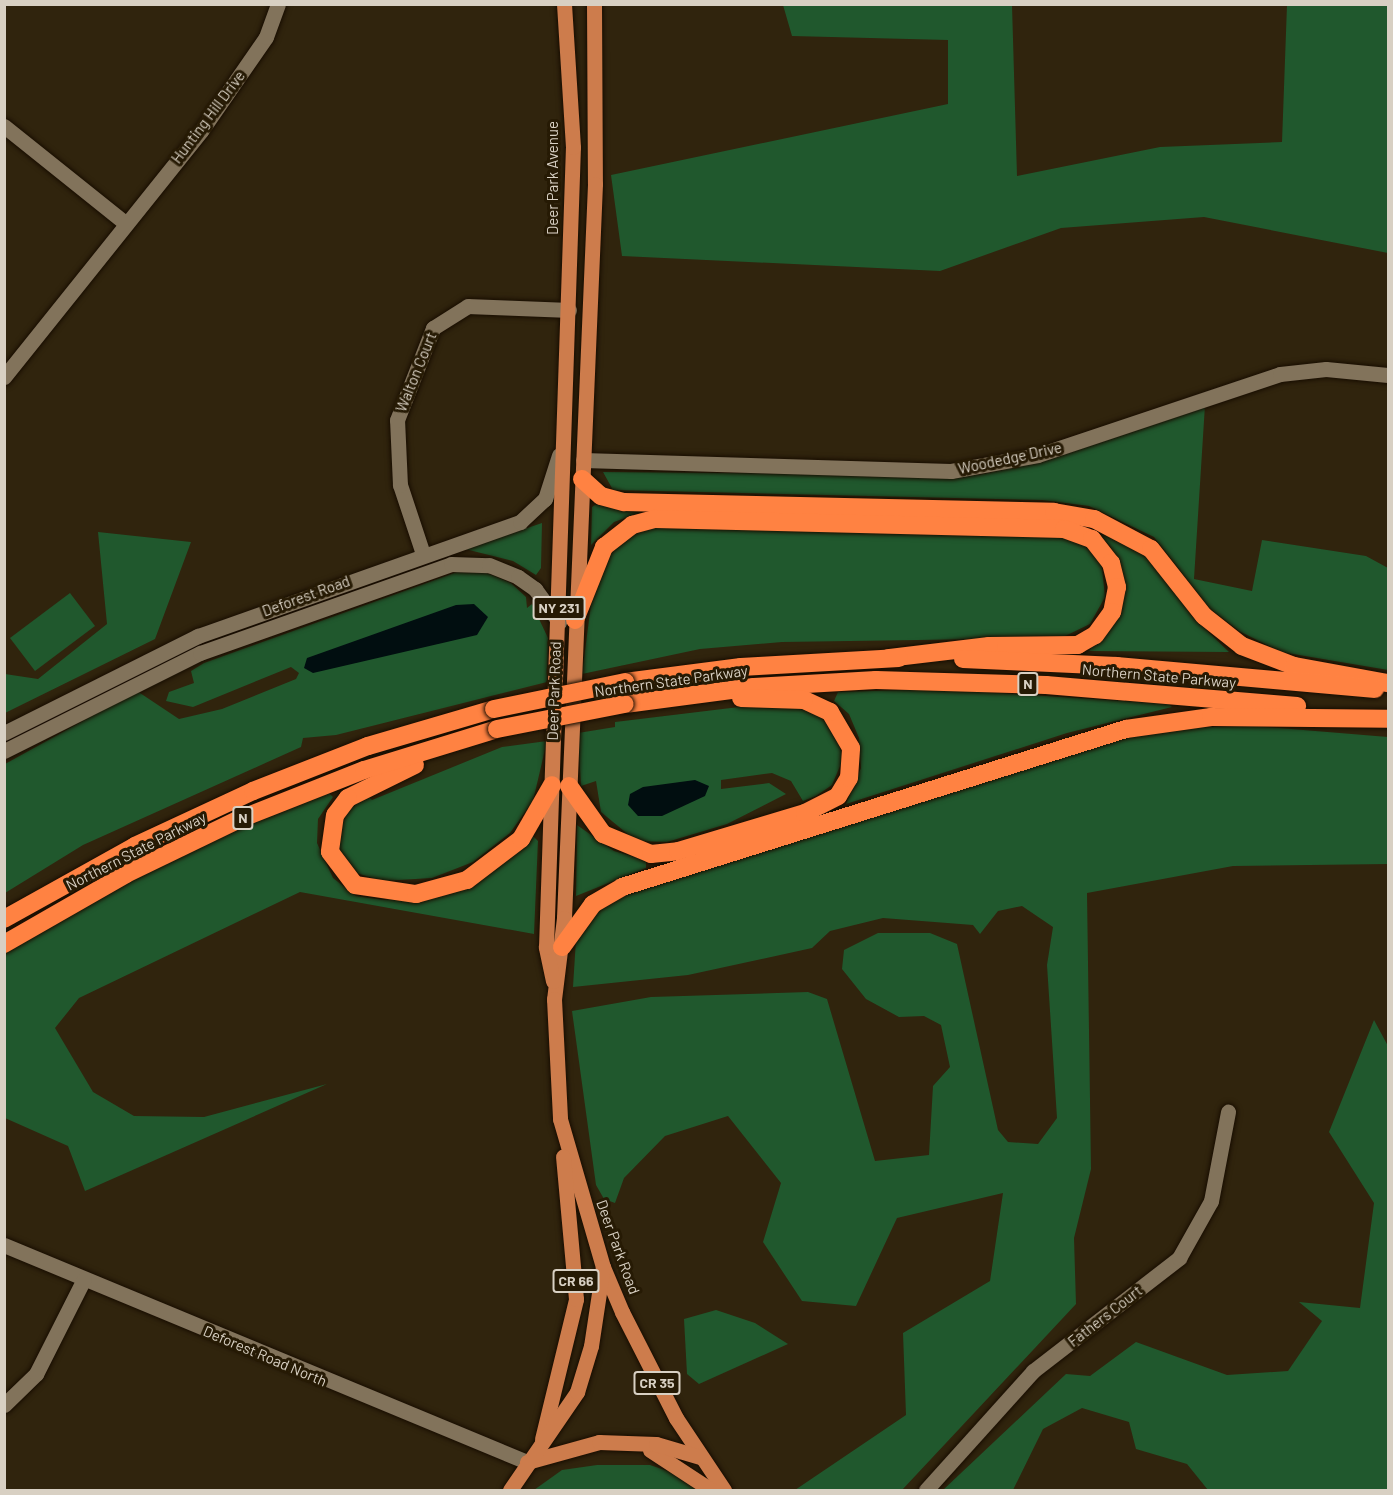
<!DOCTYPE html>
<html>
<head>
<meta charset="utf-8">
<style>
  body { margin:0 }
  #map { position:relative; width:1393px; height:1495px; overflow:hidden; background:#30240d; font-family:Barlow,sans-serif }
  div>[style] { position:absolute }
  .green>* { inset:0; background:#20582d }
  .water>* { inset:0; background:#010e10 }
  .roads { filter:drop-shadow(0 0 2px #180d00) drop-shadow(0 0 2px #180d00) }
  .minor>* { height:15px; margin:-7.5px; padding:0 7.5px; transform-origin:7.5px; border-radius:7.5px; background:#82735b }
  .major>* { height:15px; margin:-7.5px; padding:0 7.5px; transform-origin:7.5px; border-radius:7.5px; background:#cd7c4c }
  .highway>* { height:18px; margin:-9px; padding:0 9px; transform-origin:9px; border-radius:9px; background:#ff8242 }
  .bridges { filter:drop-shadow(0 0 2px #180d00) drop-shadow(0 0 2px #180d00) }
  .highway-bridge>* { height:18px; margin:-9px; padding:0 9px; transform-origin:9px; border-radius:9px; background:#ff8242 }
  span { translate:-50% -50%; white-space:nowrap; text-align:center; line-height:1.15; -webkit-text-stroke:6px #261a04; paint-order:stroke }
  .shield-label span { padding:2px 4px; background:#261a04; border:2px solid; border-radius:4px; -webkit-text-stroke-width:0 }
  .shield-label { font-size:14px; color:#d8d0c3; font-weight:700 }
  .street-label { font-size:15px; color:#d8d0c3 }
  .frame { position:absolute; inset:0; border:6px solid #d8d0c3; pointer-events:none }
</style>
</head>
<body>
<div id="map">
  <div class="green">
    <div style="clip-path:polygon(783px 5px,1012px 5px,1017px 176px,1160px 147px,1282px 142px,1287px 5px,1388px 5px,1388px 253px,1204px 217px,1061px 228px,940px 271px,622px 256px,611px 175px,948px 104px,948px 40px,792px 36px)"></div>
    <div style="clip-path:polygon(1205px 405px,1194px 579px,1252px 591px,1262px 540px,1366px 556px,1388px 568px,1388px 670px,1281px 652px,1239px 631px,1209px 608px,1154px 537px,1089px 506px,1042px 500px,613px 490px,603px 472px,978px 475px,1045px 461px)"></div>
    <div style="clip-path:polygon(592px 507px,595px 505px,656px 507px,614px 522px,591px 545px)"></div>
    <div style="clip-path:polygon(542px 523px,541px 568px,536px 575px,513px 561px,465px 549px)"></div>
    <div style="clip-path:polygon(646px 526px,1063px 532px,1091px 546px,1102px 567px,1105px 597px,1090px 624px,1061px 638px,782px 642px,700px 649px,582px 674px,594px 581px,604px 557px)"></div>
    <div style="clip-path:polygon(1090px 526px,1146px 551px,1191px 615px,1229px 652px,1089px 651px,1122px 606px,1124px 577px,1110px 546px)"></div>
    <div style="clip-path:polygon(98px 532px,191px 542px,155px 639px,5px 713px,5px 674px,38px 679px,107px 624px)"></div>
    <div style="clip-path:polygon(457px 572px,487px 573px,511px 583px,526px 597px,527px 608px,532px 604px,548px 638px,547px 682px,336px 735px,303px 738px,301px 747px,83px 845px,5px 893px,5px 764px,137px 691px,179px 719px,222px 709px,296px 679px,299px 673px,291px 667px,193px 707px,166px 701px,169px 692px,194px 683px,191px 671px,204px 663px)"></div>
    <div style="clip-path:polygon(70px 593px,95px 626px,35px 671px,10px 638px)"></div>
    <div style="clip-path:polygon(939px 689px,1169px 704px,1172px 707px,1067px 733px,846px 804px,861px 768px,859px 738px,849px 714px,834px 701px,838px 692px)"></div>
    <div style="clip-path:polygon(780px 702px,814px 712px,835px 729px,843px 759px,832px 785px,816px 796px,803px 801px,791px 781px,772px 773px,721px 780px,721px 789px,769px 783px,786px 794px,727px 824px,667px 842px,636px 841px,601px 812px,596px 781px,581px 786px,578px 733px,615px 727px,615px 722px)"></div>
    <div style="clip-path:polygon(1254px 726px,1388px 737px,1388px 864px,1233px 866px,1087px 893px,1091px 1169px,1074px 1238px,1076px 1304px,902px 1490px,795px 1490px,906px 1415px,903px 1333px,990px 1281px,1003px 1193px,897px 1218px,856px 1306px,802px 1301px,763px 1242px,781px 1183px,728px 1116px,665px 1136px,624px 1178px,615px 1203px,604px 1199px,596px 1185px,572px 1011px,651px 997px,808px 992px,827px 999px,875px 1161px,929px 1155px,933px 1086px,950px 1067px,941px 1025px,924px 1016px,899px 1017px,866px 999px,842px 969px,844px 950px,878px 933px,930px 933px,957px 944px,998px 1130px,1008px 1142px,1038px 1144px,1057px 1118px,1047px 965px,1053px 927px,1022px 906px,998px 911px,980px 934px,973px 925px,883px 918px,830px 931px,812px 948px,688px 975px,573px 987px,576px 939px,605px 902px,1116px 738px,1174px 728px)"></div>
    <div style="clip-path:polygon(547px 741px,533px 801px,510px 833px,473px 862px,432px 878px,382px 881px,353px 872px,338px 851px,335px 826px,346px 808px,366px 794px,372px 800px,502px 747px)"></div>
    <div style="clip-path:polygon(328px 792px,333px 797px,318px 819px,317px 843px,333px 878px,356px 896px,384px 900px,466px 887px,497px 869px,531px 834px,538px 841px,534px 934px,300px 892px,79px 998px,55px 1028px,93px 1092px,134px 1116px,204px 1117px,327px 1084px,85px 1191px,68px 1146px,5px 1118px,5px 951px,207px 839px)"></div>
    <div style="clip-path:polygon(577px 825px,614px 851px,646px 860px,646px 868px,576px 896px)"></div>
    <div style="clip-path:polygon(1374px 1020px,1388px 1046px,1388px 1490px,1208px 1490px,1187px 1464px,1136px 1449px,1129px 1422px,1082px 1408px,1043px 1429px,1013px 1490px,943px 1490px,1066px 1374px,1090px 1376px,1136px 1342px,1227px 1375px,1288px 1371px,1322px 1321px,1299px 1302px,1360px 1308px,1374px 1203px,1329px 1132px)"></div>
    <div style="clip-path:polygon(716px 1310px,755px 1323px,788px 1344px,699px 1384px,687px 1374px,684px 1319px)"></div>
    <div style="clip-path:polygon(597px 1465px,650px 1465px,688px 1478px,697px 1490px,534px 1490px,562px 1470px)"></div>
  </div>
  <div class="water">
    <div style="clip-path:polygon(474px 604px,488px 617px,477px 635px,313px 673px,304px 668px,307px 658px,456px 605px)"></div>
    <div style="clip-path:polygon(695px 780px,709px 786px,705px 796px,662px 816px,638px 816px,628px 805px,630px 794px,643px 787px)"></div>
  </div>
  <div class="roads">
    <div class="minor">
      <div style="left:4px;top:126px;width:155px;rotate:38.7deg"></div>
      <div style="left:4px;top:377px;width:315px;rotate:-51.3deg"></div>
      <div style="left:201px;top:131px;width:114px;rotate:-55.3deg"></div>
      <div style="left:266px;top:37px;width:35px;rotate:-70deg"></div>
      <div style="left:583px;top:460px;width:368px;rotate:1.7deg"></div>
      <div style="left:951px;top:471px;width:88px;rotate:-10.4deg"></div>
      <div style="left:1038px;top:455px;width:255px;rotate:-18.5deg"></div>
      <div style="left:1280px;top:374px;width:46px;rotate:-6.2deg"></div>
      <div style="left:1326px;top:369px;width:62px;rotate:5.5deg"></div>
      <div style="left:423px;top:554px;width:73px;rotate:-108.4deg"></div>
      <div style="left:400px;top:485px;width:65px;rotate:-92.6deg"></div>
      <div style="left:397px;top:420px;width:99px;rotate:-68.6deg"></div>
      <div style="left:433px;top:328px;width:41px;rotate:-32.2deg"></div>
      <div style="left:468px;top:306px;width:101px;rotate:2.3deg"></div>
      <div style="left:4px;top:733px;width:217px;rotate:-26.6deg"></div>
      <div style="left:198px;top:636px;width:342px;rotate:-19.5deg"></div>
      <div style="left:520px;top:522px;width:34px;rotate:-43deg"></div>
      <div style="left:545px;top:499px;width:46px;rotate:-72.3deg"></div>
      <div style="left:4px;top:751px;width:219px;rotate:-26.6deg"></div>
      <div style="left:200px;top:653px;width:266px;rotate:-19.5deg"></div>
      <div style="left:451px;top:564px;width:38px;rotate:2deg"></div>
      <div style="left:489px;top:565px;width:31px;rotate:22deg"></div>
      <div style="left:518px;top:577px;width:21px;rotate:35deg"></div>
      <div style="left:535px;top:589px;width:41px;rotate:54deg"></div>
      <div style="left:4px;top:1245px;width:566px;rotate:22.53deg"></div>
      <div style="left:4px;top:1405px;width:45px;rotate:-44.1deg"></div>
      <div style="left:36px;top:1374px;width:106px;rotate:-63.2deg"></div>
      <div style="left:926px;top:1490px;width:160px;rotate:-48deg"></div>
      <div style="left:1033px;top:1371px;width:185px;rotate:-37.7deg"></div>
      <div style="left:1179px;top:1258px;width:65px;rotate:-60.7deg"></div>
      <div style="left:1211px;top:1201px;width:91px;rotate:-79.2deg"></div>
    </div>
    <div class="major">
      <div style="left:594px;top:4px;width:180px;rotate:89.7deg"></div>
      <div style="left:595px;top:184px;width:735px;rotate:92.42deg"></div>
      <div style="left:564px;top:918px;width:82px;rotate:97deg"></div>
      <div style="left:554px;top:999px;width:120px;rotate:87.1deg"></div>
      <div style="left:560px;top:1119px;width:154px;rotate:73.8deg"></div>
      <div style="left:603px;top:1267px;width:49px;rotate:67.1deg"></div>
      <div style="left:622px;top:1312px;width:119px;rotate:63deg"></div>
      <div style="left:676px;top:1418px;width:87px;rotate:56.3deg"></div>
      <div style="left:553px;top:981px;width:35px;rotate:-102deg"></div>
      <div style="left:546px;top:947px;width:800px;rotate:-88.07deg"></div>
      <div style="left:573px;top:147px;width:143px;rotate:-93.6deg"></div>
      <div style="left:542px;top:1439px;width:144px;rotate:-76.3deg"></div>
      <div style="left:576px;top:1299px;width:143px;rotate:-95.2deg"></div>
      <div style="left:650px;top:1450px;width:73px;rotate:33.3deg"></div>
      <div style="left:527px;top:1462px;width:75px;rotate:-15.5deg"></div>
      <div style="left:599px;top:1442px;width:57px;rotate:2deg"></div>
      <div style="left:656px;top:1444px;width:46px;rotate:16.5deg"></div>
      <div style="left:510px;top:1490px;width:119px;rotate:-55.6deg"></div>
      <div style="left:577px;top:1392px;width:48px;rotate:-73.1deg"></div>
      <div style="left:591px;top:1346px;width:80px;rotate:-81.4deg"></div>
    </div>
    <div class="highway">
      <div style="left:582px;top:479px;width:25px;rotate:42deg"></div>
      <div style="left:601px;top:496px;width:24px;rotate:15deg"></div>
      <div style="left:624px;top:502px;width:430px;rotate:1.3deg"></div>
      <div style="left:1054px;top:512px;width:41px;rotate:9.9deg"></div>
      <div style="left:1094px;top:519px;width:64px;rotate:27.8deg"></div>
      <div style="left:1151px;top:549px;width:85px;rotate:51.7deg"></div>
      <div style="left:1204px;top:616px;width:48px;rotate:38.3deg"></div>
      <div style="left:1242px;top:646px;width:56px;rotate:21deg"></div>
      <div style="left:1294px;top:666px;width:96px;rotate:10.3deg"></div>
      <div style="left:575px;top:620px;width:79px;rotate:-68.3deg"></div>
      <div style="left:604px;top:547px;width:36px;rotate:-38deg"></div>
      <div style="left:632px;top:525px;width:24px;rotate:-15deg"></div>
      <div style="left:655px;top:519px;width:409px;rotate:1.4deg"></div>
      <div style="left:1064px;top:529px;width:30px;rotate:20deg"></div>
      <div style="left:1092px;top:539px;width:31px;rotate:52deg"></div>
      <div style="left:1111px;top:563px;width:25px;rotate:76deg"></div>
      <div style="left:1117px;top:587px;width:25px;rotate:101deg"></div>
      <div style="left:1112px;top:612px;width:29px;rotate:126deg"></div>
      <div style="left:1095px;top:635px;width:20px;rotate:150deg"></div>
      <div style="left:1078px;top:645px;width:89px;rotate:179.4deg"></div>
      <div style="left:989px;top:646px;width:102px;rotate:173.2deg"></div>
      <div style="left:963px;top:659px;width:154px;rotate:2.6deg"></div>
      <div style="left:1117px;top:666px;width:259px;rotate:5.1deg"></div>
      <div style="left:625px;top:682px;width:117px;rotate:-7.4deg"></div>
      <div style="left:741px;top:667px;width:158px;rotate:-3.3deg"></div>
      <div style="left:625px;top:704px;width:130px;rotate:-7.5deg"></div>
      <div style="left:754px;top:687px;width:122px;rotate:-3.3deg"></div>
      <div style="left:876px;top:680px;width:170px;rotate:1.7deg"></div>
      <div style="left:1046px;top:685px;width:252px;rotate:4.8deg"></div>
      <div style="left:415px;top:765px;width:75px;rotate:153.8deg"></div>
      <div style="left:348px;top:798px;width:21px;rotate:127deg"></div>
      <div style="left:335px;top:815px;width:37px;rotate:98deg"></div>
      <div style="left:330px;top:852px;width:41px;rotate:52.9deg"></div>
      <div style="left:355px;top:885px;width:62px;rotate:8.4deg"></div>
      <div style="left:416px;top:894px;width:53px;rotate:-15.4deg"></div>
      <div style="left:467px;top:880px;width:68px;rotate:-37.2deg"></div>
      <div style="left:521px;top:839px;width:62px;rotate:-60.1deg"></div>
      <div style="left:569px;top:786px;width:59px;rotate:54.7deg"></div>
      <div style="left:603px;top:834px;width:52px;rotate:22.6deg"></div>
      <div style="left:651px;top:854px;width:27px;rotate:-6deg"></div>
      <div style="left:678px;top:851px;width:133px;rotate:-16.7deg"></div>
      <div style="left:805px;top:813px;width:37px;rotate:-27deg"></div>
      <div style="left:838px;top:796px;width:21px;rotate:-59deg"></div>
      <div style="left:849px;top:778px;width:30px;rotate:-86deg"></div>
      <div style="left:851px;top:748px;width:42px;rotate:-120.3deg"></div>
      <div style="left:830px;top:712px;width:29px;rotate:-155deg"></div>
      <div style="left:804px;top:700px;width:63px;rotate:-178.2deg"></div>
      <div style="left:4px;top:919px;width:150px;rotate:-29.1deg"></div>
      <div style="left:135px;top:846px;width:130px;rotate:-25deg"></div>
      <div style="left:253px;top:791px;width:123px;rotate:-21.4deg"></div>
      <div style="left:368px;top:746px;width:131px;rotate:-16.4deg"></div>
      <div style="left:4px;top:944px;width:141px;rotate:-29.8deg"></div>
      <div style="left:126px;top:874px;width:127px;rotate:-25.8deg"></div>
      <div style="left:240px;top:819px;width:133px;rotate:-21.6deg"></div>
      <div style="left:364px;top:770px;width:139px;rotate:-17.1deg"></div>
      <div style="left:562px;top:947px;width:53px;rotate:-54.2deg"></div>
      <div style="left:593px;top:904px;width:34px;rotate:-30deg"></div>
      <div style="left:622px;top:887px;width:528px;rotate:-17.41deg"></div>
      <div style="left:1126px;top:729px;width:86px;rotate:-8deg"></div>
      <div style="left:1211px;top:717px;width:177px;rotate:0.6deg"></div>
    </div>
  </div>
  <div class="bridges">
    <div class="highway-bridge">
      <div style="left:494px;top:709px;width:134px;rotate:-11.6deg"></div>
      <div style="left:497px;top:729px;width:130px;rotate:-11.1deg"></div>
    </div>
  </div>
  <div class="shield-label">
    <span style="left:559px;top:608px">NY 231</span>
    <span style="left:1028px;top:684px">N</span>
    <span style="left:243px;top:818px">N</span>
    <span style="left:576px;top:1281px">CR 66</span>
    <span style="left:657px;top:1383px">CR 35</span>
  </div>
  <div class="street-label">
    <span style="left:208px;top:117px;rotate:-53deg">Hunting Hill Drive</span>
    <span style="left:553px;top:178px;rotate:-90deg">Deer Park Avenue</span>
    <span style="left:416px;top:372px;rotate:-68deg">Walton Court</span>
    <span style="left:1010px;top:458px;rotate:-12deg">Woodedge Drive</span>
    <span style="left:306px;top:596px;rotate:-20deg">Deforest Road</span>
    <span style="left:1159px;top:676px;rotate:5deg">Northern State Parkway</span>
    <span style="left:671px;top:681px;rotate:-8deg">Northern State Parkway</span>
    <span style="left:554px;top:691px;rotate:-88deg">Deer Park Road</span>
    <span style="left:136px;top:851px;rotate:-27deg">Northern State Parkway</span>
    <span style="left:618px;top:1247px;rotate:70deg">Deer Park Road</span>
    <span style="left:1105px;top:1316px;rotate:-38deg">Fathers Court</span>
    <span style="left:265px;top:1356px;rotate:23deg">Deforest Road North</span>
  </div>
  <div class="frame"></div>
</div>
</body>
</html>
